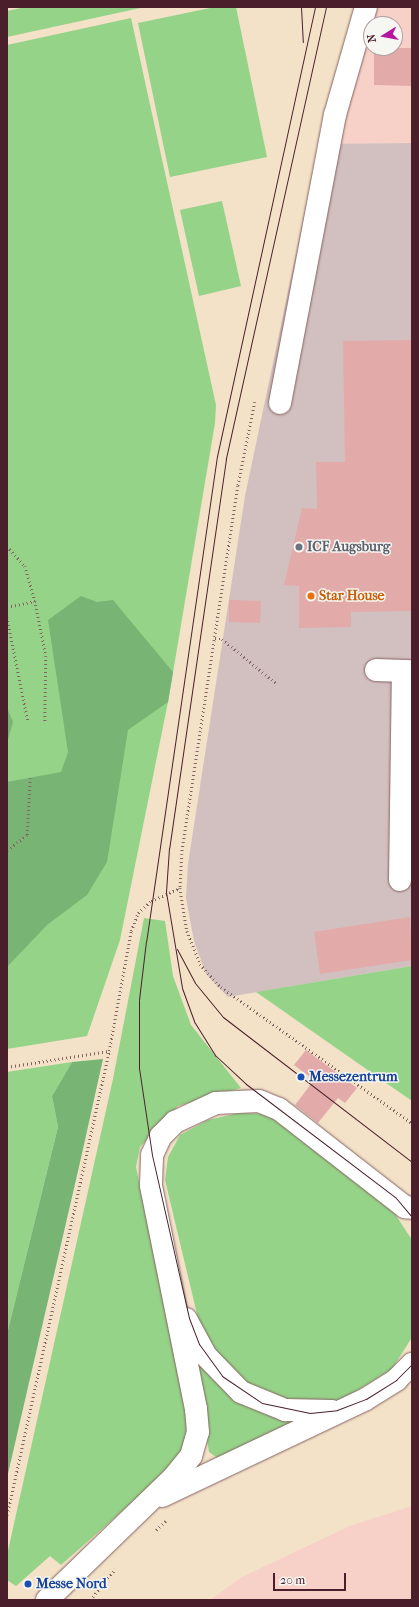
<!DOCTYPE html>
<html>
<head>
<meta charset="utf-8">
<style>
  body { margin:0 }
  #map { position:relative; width:419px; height:1607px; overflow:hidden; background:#f3e1c8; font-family:"IM FELL French Canon",serif }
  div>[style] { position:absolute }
  .built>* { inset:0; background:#f7d1c7 }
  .industrial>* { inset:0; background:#d2bfc0 }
  .green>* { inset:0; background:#95d388 }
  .forest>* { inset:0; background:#78b574 }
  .building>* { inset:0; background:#e2abaa }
  .path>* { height:2.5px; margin-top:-1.25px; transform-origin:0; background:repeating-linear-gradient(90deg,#856362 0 1px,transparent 0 4px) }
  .roads { filter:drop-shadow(0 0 1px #856362) drop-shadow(0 0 1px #856362) }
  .minor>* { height:22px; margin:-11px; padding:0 11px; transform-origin:11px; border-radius:11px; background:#fff }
  .tram>* { height:1px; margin:-0.5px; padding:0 0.5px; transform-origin:0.5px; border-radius:0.5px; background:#4a1f2b }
  .dots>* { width:11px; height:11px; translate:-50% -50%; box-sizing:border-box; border:2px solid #f6f6f2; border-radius:50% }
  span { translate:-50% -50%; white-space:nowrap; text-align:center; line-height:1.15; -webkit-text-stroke:3px #f6f6f2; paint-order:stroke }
  .worship-label { font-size:14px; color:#5b616d; font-weight:700 }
  .left { translate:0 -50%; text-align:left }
  .food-label { font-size:14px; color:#c56008; font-weight:700 }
  .transit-label { font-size:14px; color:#164399; font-weight:700 }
  .frame { position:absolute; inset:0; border:8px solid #4a1f2b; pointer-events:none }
  .north { position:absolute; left:363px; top:16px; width:40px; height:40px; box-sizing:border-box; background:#f6f6f2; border:1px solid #b1a0a2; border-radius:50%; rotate:259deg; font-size:11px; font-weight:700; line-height:16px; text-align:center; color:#4a1f2b }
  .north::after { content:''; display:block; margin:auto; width:14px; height:18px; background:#b5179e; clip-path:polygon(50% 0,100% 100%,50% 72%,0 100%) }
  .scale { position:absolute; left:273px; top:1573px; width:73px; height:18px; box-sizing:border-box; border:2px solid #4a1f2b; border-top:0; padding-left:5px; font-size:12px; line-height:14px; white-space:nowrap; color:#4a1f2b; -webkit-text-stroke:3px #f6f6f2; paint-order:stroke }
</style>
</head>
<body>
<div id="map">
  <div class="built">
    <div style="clip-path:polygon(evenodd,367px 7px,412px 7px,412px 143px,329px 144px,367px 7px,371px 24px,395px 24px,395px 48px,371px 48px,371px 24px)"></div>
    <div style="clip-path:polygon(412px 1506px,412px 1600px,210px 1600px,242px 1577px,350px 1526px)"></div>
  </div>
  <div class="industrial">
    <div style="clip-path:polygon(412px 143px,412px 966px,228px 997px,206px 974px,194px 941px,186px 898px,188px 864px,245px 496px,319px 144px)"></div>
  </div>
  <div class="green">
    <div style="clip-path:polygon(26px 7px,145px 7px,7px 37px,7px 11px)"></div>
    <div style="clip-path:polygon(215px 7px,236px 7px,267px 157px,170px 177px,138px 23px)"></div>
    <div style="clip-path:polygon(131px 18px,216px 405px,215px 423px,168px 702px,120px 940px,87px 1036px,7px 1049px,7px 45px)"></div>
    <div style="clip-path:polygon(222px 201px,241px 286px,199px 296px,180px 210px)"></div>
    <div style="clip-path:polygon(144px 918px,165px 921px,173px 976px,191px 1025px,241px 1088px,178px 1106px,140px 1147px,136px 1167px,190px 1424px,181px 1454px,163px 1475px,61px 1565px,50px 1556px,16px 1586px,7px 1580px,7px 1555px,113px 1079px)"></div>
    <div style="clip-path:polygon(412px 966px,412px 1101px,256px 992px)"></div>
    <div style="clip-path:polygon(72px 1062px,52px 1096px,58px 1127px,7px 1334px,7px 1072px)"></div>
    <div style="clip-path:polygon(239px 1113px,266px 1114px,282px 1122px,395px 1214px,412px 1240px,411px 1339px,392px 1369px,340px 1401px,311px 1407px,253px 1394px,202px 1335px,165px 1180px,168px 1157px,180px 1135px,208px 1120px)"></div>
    <div style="clip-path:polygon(190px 1341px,204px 1364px,301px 1422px,219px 1459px,209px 1452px)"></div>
  </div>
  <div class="forest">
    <div style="clip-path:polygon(81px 596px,97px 602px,113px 600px,173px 672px,168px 702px,128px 730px,107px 862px,87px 895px,47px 925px,7px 967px,7px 782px,61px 772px,68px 752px,48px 620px)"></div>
    <div style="clip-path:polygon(7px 708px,13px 722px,7px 743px)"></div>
    <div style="clip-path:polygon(103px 1059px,81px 1158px,7px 1478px,7px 1334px,58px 1127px,52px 1096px,72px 1062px)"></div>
  </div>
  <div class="building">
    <div style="clip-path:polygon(374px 48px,412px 48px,412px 86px,374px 85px)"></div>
    <div style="clip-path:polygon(412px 340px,412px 611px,351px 612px,351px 627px,299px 628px,299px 586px,284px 585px,302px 508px,317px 509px,316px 462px,345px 462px,343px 341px)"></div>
    <div style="clip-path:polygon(229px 600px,261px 601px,260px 623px,229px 622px)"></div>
    <div style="clip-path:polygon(410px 917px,412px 960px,320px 974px,314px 932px)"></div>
    <div style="clip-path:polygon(306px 1050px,357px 1088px,345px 1103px,338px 1098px,318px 1123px,295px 1105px,314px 1080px,294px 1065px)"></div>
  </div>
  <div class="path">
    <div style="left:255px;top:402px;width:86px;rotate:101.4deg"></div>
    <div style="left:238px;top:486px;width:372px;rotate:98.7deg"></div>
    <div style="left:182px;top:854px;width:34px;rotate:93deg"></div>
    <div style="left:180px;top:888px;width:44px;rotate:80.8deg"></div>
    <div style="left:187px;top:931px;width:35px;rotate:68deg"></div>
    <div style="left:200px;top:964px;width:31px;rotate:48deg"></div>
    <div style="left:221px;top:987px;width:234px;rotate:35.5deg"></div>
    <div style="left:7px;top:546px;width:27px;rotate:48deg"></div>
    <div style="left:25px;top:566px;width:36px;rotate:74deg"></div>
    <div style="left:35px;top:601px;width:56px;rotate:78.7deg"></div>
    <div style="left:46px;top:656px;width:65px;rotate:90.9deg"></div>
    <div style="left:7px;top:607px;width:29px;rotate:-12deg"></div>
    <div style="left:7px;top:617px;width:106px;rotate:78.6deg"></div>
    <div style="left:215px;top:639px;width:7px"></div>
    <div style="left:222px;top:639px;width:71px;rotate:39.3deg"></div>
    <div style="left:7px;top:772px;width:2px"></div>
    <div style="left:7px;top:850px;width:25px;rotate:-37deg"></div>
    <div style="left:27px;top:835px;width:57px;rotate:-87deg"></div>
    <div style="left:7px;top:1067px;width:103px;rotate:-8.9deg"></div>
    <div style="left:7px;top:1515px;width:475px;rotate:-77.6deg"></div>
    <div style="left:109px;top:1051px;width:122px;rotate:-79.6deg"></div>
    <div style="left:131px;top:931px;width:19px;rotate:-69deg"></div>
    <div style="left:138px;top:913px;width:18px;rotate:-43deg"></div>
    <div style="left:151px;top:901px;width:32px;rotate:-24deg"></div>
    <div style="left:156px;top:1530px;width:16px;rotate:-43deg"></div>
    <div style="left:90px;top:1600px;width:40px;rotate:-51deg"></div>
  </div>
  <div class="roads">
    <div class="minor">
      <div style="left:280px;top:403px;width:293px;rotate:-79.2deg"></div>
      <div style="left:335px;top:115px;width:112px;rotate:-74deg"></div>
      <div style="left:376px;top:670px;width:36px;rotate:2deg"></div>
      <div style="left:400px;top:880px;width:209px;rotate:-89.2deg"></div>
      <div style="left:186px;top:1319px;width:42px;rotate:61.6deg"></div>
      <div style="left:206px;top:1356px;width:50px;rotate:45.8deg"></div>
      <div style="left:241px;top:1392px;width:48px;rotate:22.2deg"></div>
      <div style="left:285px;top:1410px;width:47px;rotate:1.2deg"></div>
      <div style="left:162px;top:1496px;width:226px;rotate:-25.4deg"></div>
      <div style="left:366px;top:1399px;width:36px;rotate:-32deg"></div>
      <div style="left:396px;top:1380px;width:23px;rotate:-45deg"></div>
      <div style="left:47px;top:1600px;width:177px;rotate:-44.1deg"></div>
      <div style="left:174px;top:1477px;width:27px;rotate:-51deg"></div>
      <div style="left:191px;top:1456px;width:25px;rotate:-74deg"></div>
      <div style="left:198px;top:1432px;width:23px;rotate:-95deg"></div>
      <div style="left:196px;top:1409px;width:228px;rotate:-101.4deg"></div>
      <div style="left:151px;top:1185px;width:30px;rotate:-88deg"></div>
      <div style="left:152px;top:1155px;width:21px;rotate:-65deg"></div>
      <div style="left:161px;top:1136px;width:20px;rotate:-45deg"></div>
      <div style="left:175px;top:1122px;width:45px;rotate:-24.9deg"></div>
      <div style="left:216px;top:1103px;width:43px;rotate:-2.7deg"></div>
      <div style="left:259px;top:1101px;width:22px;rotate:22deg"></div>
      <div style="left:279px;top:1109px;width:160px;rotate:37.9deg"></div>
      <div style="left:405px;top:1207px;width:7px;rotate:8deg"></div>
    </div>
  </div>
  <div class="tram">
    <div style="left:301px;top:7px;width:35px;rotate:87deg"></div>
    <div style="left:315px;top:7px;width:460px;rotate:102.3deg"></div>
    <div style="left:217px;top:456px;width:490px;rotate:98.3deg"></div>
    <div style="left:146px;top:941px;width:59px;rotate:96.8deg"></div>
    <div style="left:139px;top:1000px;width:68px;rotate:90deg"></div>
    <div style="left:139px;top:1068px;width:88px;rotate:81.5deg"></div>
    <div style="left:152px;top:1155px;width:167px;rotate:77.2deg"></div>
    <div style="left:189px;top:1318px;width:28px;rotate:69deg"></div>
    <div style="left:199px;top:1344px;width:39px;rotate:54deg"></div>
    <div style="left:222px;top:1376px;width:48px;rotate:34deg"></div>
    <div style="left:262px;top:1403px;width:49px;rotate:11.8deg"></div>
    <div style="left:310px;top:1413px;width:27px;rotate:-6deg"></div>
    <div style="left:337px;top:1410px;width:31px;rotate:-21deg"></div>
    <div style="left:366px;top:1399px;width:36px;rotate:-32deg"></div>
    <div style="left:396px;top:1380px;width:23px;rotate:-45deg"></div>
    <div style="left:326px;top:7px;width:463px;rotate:102.5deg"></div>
    <div style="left:226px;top:459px;width:393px;rotate:98.3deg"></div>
    <div style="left:169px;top:848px;width:44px;rotate:93.9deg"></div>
    <div style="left:166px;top:892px;width:97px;rotate:80.5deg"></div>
    <div style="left:182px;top:988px;width:37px;rotate:70deg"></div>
    <div style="left:195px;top:1023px;width:39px;rotate:58deg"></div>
    <div style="left:216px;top:1056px;width:41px;rotate:43deg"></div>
    <div style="left:246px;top:1084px;width:188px;rotate:37.2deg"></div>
    <div style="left:396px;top:1198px;width:25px;rotate:50deg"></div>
    <div style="left:177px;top:949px;width:38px;rotate:62deg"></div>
    <div style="left:195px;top:983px;width:44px;rotate:50.5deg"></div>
    <div style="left:223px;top:1017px;width:238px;rotate:37.5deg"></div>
  </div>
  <div class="dots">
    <div style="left:299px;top:547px;background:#6b7280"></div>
    <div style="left:311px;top:596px;background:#e8710a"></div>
    <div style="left:301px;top:1077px;background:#1a4fb4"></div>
    <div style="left:28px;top:1584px;background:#1a4fb4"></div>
  </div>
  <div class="worship-label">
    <span class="left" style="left:307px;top:547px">ICF Augsburg</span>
  </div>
  <div class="food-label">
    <span class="left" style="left:319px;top:596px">Star House</span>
  </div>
  <div class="transit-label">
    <span class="left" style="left:309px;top:1077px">Messezentrum</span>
    <span class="left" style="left:36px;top:1584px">Messe Nord</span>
  </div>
  <div class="frame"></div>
  <div class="north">N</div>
  <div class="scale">20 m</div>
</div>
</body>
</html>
